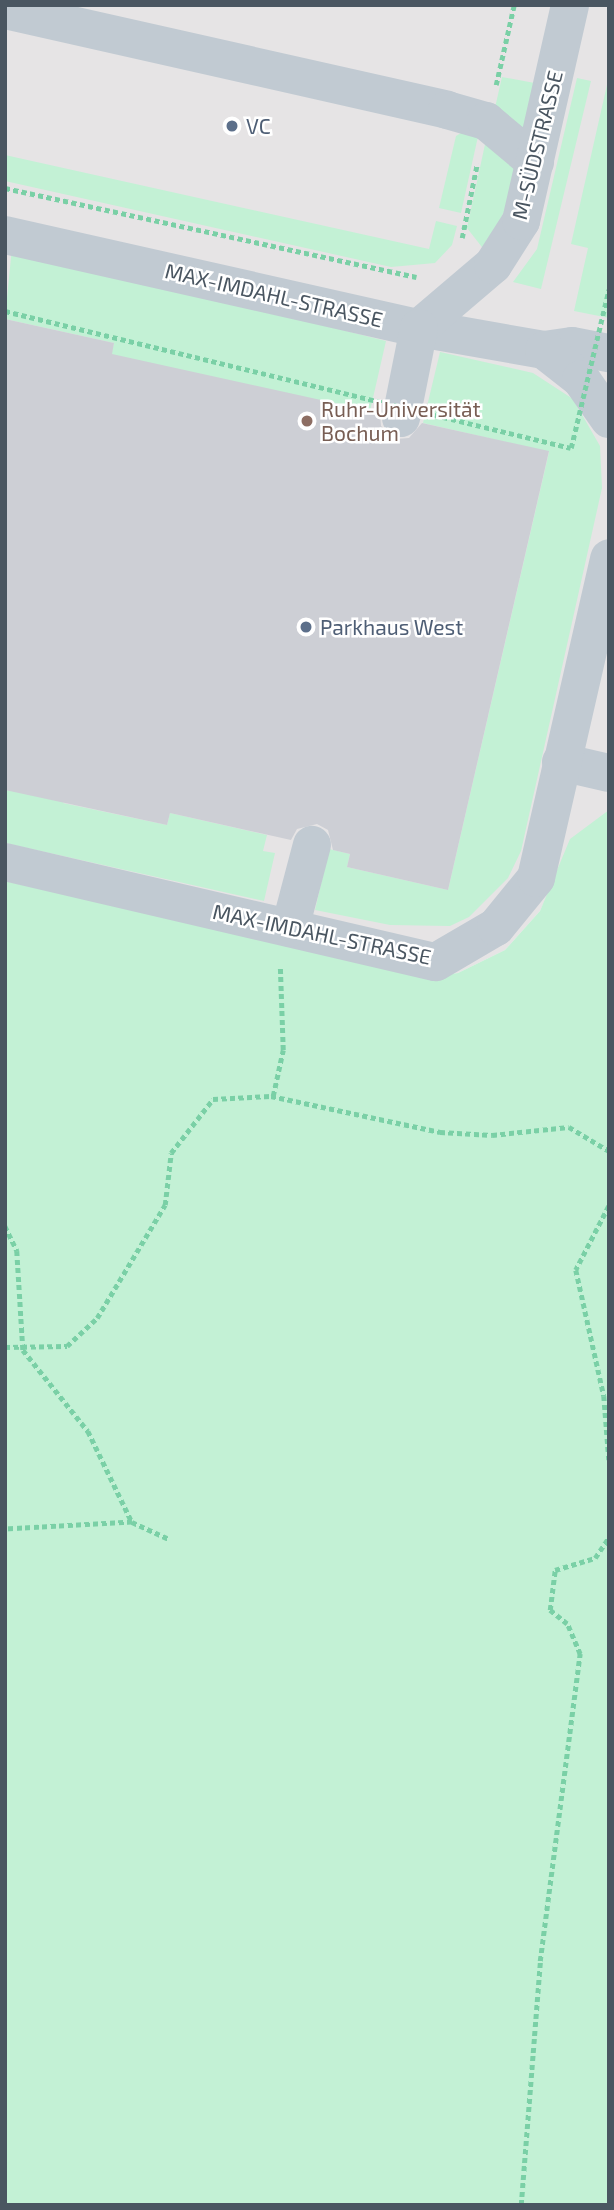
<!DOCTYPE html>
<html>
<head>
<meta charset="utf-8">
<style>
  body { margin:0 }
  #map { position:relative; width:614px; height:2210px; overflow:hidden; background:#f5f3f3; font-family:"Exo 2",sans-serif }
  div>[style] { position:absolute }
  .education>* { inset:0; background:#e6e4e5 }
  .green>* { inset:0; background:#c3f1d5 }
  .building>* { inset:0; background:#cdcfd5 }
  .path>* { height:4.5px; margin-top:-2.25px; transform-origin:0; background:repeating-linear-gradient(90deg,#7ad0a6 0 5px,transparent 0 8.5px) }
  .minor>* { height:38px; margin:-19px; padding:0 19px; transform-origin:19px; border-radius:19px; background:#c1cad2 }
  .path-bridge>* { height:4.5px; margin-top:-2.25px; transform-origin:0; background:repeating-linear-gradient(90deg,#7ad0a6 0 5px,transparent 0 8.5px) }
  .dots>* { width:19px; height:19px; translate:-50% -50%; box-sizing:border-box; border:4px solid #fff; border-radius:50% }
  span { translate:-50% -50%; white-space:nowrap; text-align:center; line-height:1.15; -webkit-text-stroke:5px #fff; paint-order:stroke }
  .service-label { font-size:21px; color:#4e5e75 }
  .left { translate:0 -50%; text-align:left }
  .street-label { font-size:21px; color:#4a5661 }
  .education-label { font-size:21px; color:#785e54 }
  .frame { position:absolute; inset:0; border:7px solid #4a5661; pointer-events:none }
</style>
</head>
<body>
<div id="map">
  <div class="education">
    <div style="clip-path:polygon(5px 5px,609px 5px,609px 837px,555px 878px,540px 911px,505px 950px,458px 973px,430px 977px,5px 881px)"></div>
  </div>
  <div class="green">
    <div style="clip-path:polygon(609px 76px,609px 318px,574px 311px,588px 248px,571px 244px)"></div>
    <div style="clip-path:polygon(502px 77px,540px 84px,528px 137px,494px 112px)"></div>
    <div style="clip-path:polygon(577px 78px,591px 81px,541px 289px,513px 282px,537px 249px)"></div>
    <div style="clip-path:polygon(466px 130px,479px 132px,461px 213px,439px 208px,456px 136px)"></div>
    <div style="clip-path:polygon(487px 135px,514px 165px,516px 187px,485px 251px,467px 228px)"></div>
    <div style="clip-path:polygon(5px 155px,429px 249px,436px 221px,457px 226px,452px 245px,435px 263px,391px 267px,5px 181px)"></div>
    <div style="clip-path:polygon(12px 247px,386px 341px,370px 411px,63px 803px,167px 825px,170px 813px,267px 835px,263px 851px,275px 853px,264px 901px,5px 843px,5px 790px,11px 791px,114px 343px,5px 319px)"></div>
    <div style="clip-path:polygon(440px 352px,533px 373px,573px 399px,600px 446px,602px 488px,521px 851px,508px 878px,469px 917px,450px 926px,390px 925px,315px 910px,329px 849px,350px 854px,347px 867px,448px 890px,549px 452px,423px 423px)"></div>
    <div style="clip-path:polygon(609px 810px,609px 2205px,5px 2205px,5px 881px,430px 977px,458px 973px,505px 950px,540px 911px,570px 839px)"></div>
  </div>
  <div class="building">
    <div style="clip-path:polygon(5px 319px,114px 343px,112px 354px,380px 413px,381px 426px,396px 439px,409px 438px,422px 423px,549px 451px,448px 890px,347px 867px,350px 854px,333px 850px,328px 830px,317px 824px,297px 829px,291px 840px,170px 813px,167px 825px,5px 790px)"></div>
  </div>
  <div class="path">
    <div style="left:496px;top:85px;width:82px;rotate:-77.3deg"></div>
    <div style="left:5px;top:188px;width:421px;rotate:12.2deg"></div>
    <div style="left:462px;top:238px;width:76px;rotate:-78.5deg"></div>
    <div style="left:273px;top:1096px;width:47px;rotate:-77.7deg"></div>
    <div style="left:283px;top:1050px;width:85px;rotate:-92deg"></div>
    <div style="left:609px;top:1206px;width:72px;rotate:117.3deg"></div>
    <div style="left:576px;top:1270px;width:129px;rotate:77.5deg"></div>
    <div style="left:604px;top:1396px;width:64px;rotate:85.5deg"></div>
    <div style="left:5px;top:1226px;width:28px;rotate:64deg"></div>
    <div style="left:17px;top:1251px;width:99px;rotate:86.5deg"></div>
    <div style="left:23px;top:1350px;width:104px;rotate:51.3deg"></div>
    <div style="left:88px;top:1431px;width:101px;rotate:64.2deg"></div>
    <div style="left:132px;top:1522px;width:127px;rotate:176.8deg"></div>
    <div style="left:5px;top:1347px;width:62px;rotate:-0.9deg"></div>
    <div style="left:67px;top:1346px;width:41px;rotate:-43deg"></div>
    <div style="left:97px;top:1318px;width:132px;rotate:-59deg"></div>
    <div style="left:165px;top:1205px;width:52px;rotate:-83.4deg"></div>
    <div style="left:171px;top:1153px;width:68px;rotate:-52.1deg"></div>
    <div style="left:213px;top:1099px;width:58px;rotate:-3deg"></div>
    <div style="left:271px;top:1096px;width:173px;rotate:12deg"></div>
    <div style="left:440px;top:1132px;width:52px;rotate:3.3deg"></div>
    <div style="left:492px;top:1135px;width:77px;rotate:-5.9deg"></div>
    <div style="left:569px;top:1127px;width:47px;rotate:31deg"></div>
    <div style="left:132px;top:1522px;width:41px;rotate:24.7deg"></div>
    <div style="left:521px;top:2205px;width:245px;rotate:-85.5deg"></div>
    <div style="left:540px;top:1961px;width:310px;rotate:-82.6deg"></div>
    <div style="left:580px;top:1654px;width:33px;rotate:-113deg"></div>
    <div style="left:567px;top:1624px;width:22px;rotate:-141deg"></div>
    <div style="left:550px;top:1610px;width:40px;rotate:-82.9deg"></div>
    <div style="left:555px;top:1570px;width:42px;rotate:-16.7deg"></div>
    <div style="left:595px;top:1558px;width:25px;rotate:-56deg"></div>
  </div>
  <div class="minor">
    <div style="left:5px;top:10px;width:453px;rotate:12.7deg"></div>
    <div style="left:447px;top:110px;width:41px;rotate:15.8deg"></div>
    <div style="left:486px;top:121px;width:64px;rotate:39.9deg"></div>
    <div style="left:5px;top:235px;width:424px;rotate:12.7deg"></div>
    <div style="left:419px;top:328px;width:127px;rotate:10deg"></div>
    <div style="left:544px;top:350px;width:28px;rotate:-8deg"></div>
    <div style="left:572px;top:346px;width:38px;rotate:11deg"></div>
    <div style="left:419px;top:328px;width:97px;rotate:-40.4deg"></div>
    <div style="left:493px;top:265px;width:52px;rotate:-57.5deg"></div>
    <div style="left:521px;top:221px;width:221px;rotate:-77.2deg"></div>
    <div style="left:544px;top:350px;width:47px;rotate:38.1deg"></div>
    <div style="left:581px;top:379px;width:49px;rotate:55deg"></div>
    <div style="left:401px;top:418px;width:92px;rotate:-78.7deg"></div>
    <div style="left:561px;top:762px;width:49px;rotate:12.9deg"></div>
    <div style="left:5px;top:862px;width:442px;rotate:13.1deg"></div>
    <div style="left:436px;top:962px;width:69px;rotate:-30.3deg"></div>
    <div style="left:496px;top:927px;width:63px;rotate:-50.8deg"></div>
    <div style="left:536px;top:878px;width:328px;rotate:-77.1deg"></div>
    <div style="left:290px;top:928px;width:86px;rotate:-75.2deg"></div>
  </div>
  <div class="path-bridge">
    <div style="left:5px;top:311px;width:582px;rotate:13.61deg"></div>
    <div style="left:571px;top:448px;width:163px;rotate:-76.6deg"></div>
  </div>
  <div class="dots">
    <div style="left:232px;top:126px;background:#5c6f8a"></div>
    <div style="left:307px;top:421px;background:#8d6e63"></div>
    <div style="left:306px;top:627px;background:#5c6f8a"></div>
  </div>
  <div class="service-label">
    <span class="left" style="left:246px;top:126px">VC</span>
    <span class="left" style="left:320px;top:627px">Parkhaus West</span>
  </div>
  <div class="street-label">
    <span style="left:537px;top:145px;rotate:-76deg">M-SÜDSTRASSE</span>
    <span style="left:274px;top:295px;rotate:13deg">MAX-IMDAHL-STRASSE</span>
    <span style="left:322px;top:934px;rotate:12deg">MAX-IMDAHL-STRASSE</span>
  </div>
  <div class="education-label">
    <span class="left" style="left:321px;top:421px">Ruhr-Universität<br>Bochum</span>
  </div>
  <div class="frame"></div>
</div>
</body>
</html>
